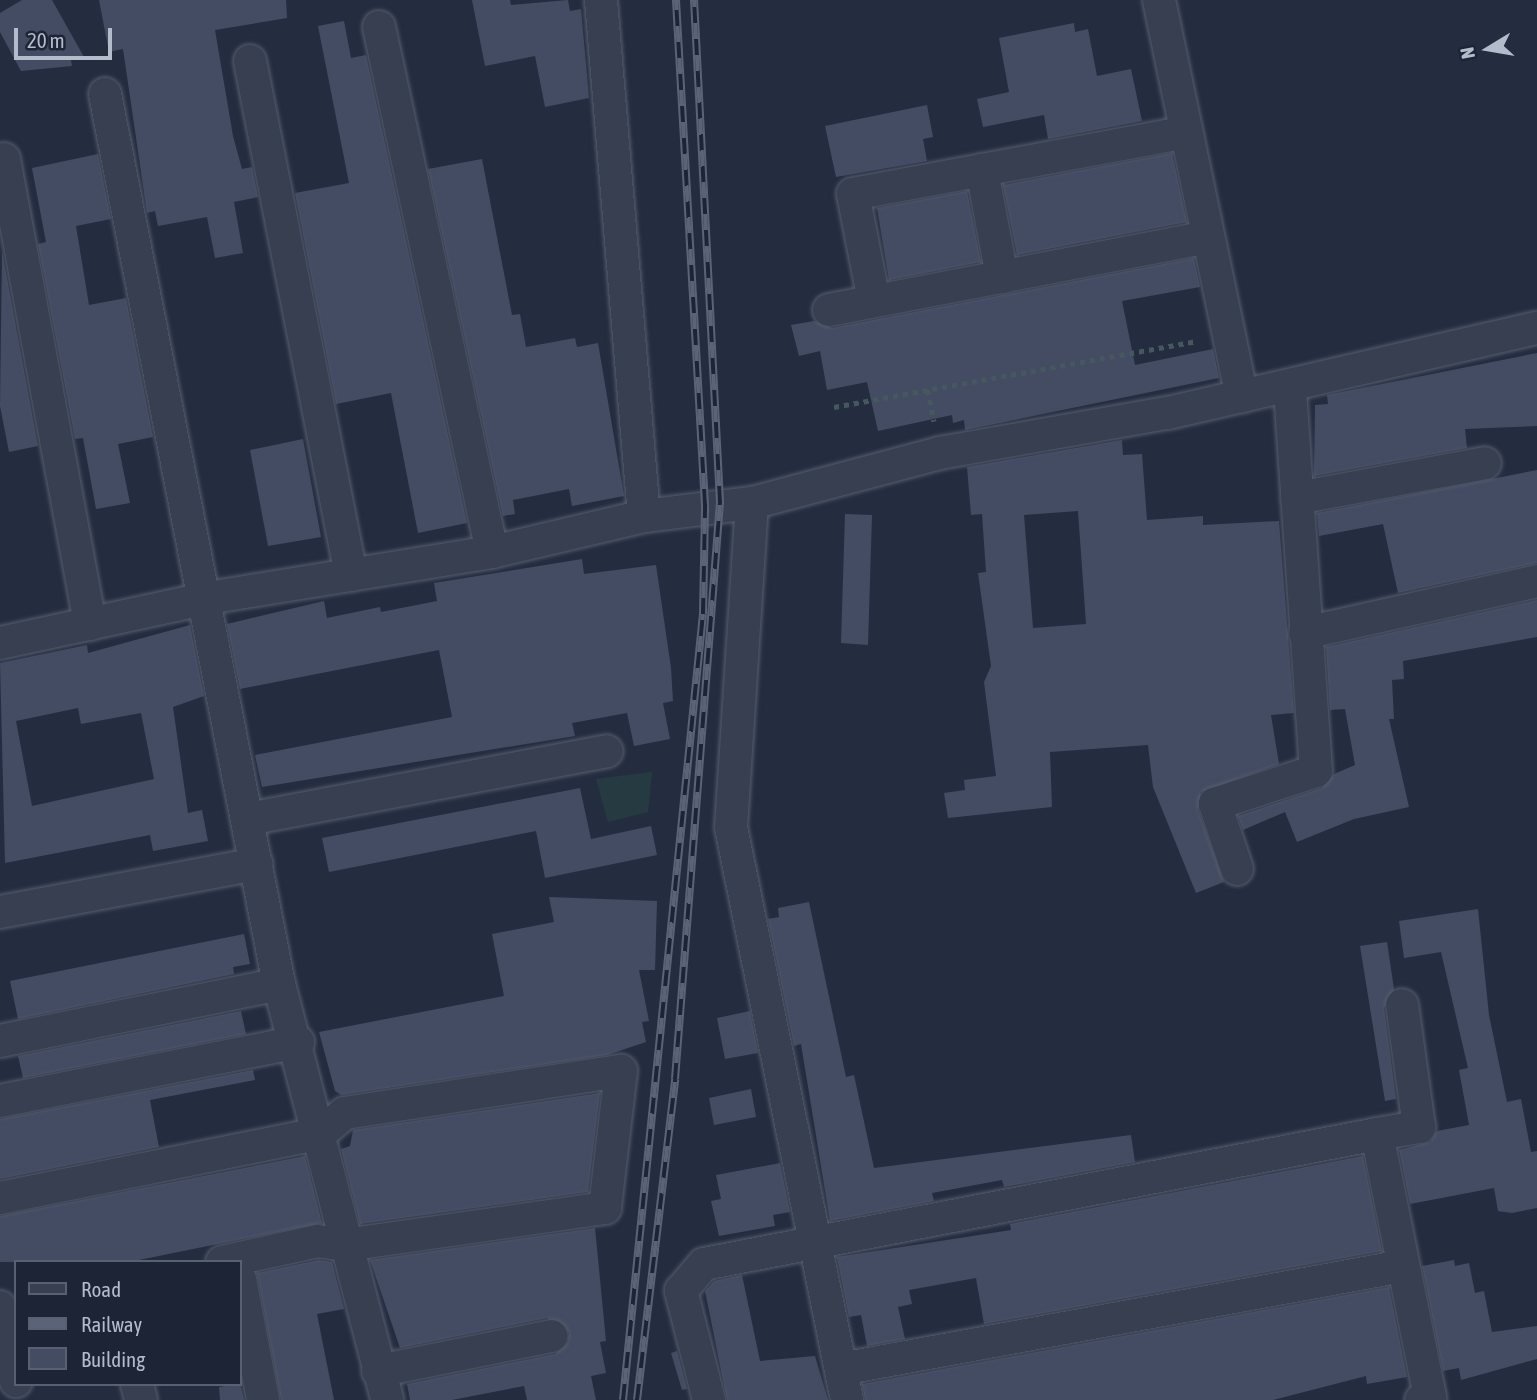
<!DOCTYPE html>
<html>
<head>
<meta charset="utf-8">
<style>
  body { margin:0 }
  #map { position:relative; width:1537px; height:1400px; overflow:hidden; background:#242d40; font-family:"Asap Condensed",sans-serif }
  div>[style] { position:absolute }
  .green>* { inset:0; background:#263b41 }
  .building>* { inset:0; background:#434c63 }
  .path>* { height:4.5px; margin-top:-2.25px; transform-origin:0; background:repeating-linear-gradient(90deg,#44585e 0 5px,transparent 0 10px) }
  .roads { filter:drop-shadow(0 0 2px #565d6e) drop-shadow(0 0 2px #565d6e) }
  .minor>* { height:32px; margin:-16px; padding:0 16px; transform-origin:16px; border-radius:16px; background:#383f50 }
  .rail>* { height:8px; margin-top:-4px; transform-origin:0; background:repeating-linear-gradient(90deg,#1d2435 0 16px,#5a6377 0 32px); box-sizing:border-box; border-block:2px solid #5a6377 }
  span { translate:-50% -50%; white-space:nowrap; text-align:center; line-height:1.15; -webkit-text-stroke:7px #1d2435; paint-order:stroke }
  .legend { position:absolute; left:14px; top:1260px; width:228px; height:126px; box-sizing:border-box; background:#1d2435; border:2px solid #596071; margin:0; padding:9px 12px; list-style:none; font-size:21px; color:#b4bbcb }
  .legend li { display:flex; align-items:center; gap:14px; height:35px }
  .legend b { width:35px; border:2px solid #596071 }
  .north { position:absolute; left:1453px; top:14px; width:70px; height:70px; -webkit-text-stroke:5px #1d2435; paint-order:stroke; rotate:259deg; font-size:19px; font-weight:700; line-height:28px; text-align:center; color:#b4bbcb }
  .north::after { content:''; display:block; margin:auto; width:24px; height:32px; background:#b4bbcb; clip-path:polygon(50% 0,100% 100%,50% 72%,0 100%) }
  .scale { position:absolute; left:14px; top:28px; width:98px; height:32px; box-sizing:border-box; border:4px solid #b4bbcb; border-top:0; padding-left:9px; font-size:21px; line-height:24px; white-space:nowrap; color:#b4bbcb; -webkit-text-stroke:5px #1d2435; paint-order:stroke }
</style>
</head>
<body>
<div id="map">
  <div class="green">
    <div style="clip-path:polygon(652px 772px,648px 812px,608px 822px,596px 779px)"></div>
  </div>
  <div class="building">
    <div style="clip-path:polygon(22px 0,52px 0,84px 57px,71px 60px,72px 66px,21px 71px,0 32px,0 13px)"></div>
    <div style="clip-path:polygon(99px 0,286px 0,287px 18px,215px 30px,233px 136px,242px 169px,252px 167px,258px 197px,234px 202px,243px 253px,215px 258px,207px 217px,158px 226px,155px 211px,147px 213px,123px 49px,109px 52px)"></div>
    <div style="clip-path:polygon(472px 0,510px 0,511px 5px,568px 0,570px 11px,581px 9px,589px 98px,545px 107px,535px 56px,485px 66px)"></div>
    <div style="clip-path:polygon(344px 21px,351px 58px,366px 55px,467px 523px,418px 533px,391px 393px,336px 404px,295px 193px,349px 183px,318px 26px)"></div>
    <div style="clip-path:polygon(1074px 23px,1075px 32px,1088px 29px,1097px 76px,1131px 69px,1142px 121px,1048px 139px,1044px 115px,983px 127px,977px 99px,1009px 92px,999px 38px)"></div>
    <div style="clip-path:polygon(927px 105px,933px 137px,923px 139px,927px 161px,836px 177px,825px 126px)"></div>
    <div style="clip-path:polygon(1172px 153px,1187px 222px,1017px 255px,1003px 185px)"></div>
    <div style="clip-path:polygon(98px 154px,111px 219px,76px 226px,89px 305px,126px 298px,153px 437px,118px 444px,130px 503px,96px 509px,83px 438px,75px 439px,38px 244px,46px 242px,32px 168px)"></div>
    <div style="clip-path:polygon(482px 159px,512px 315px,520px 314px,526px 347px,575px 338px,577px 347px,598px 343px,624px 496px,572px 506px,569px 489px,513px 500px,515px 514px,503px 516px,428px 169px)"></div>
    <div style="clip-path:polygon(967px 191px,981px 262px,889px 280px,877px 208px)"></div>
    <div style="clip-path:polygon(2px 251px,38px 446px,9px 452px,0 406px)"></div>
    <div style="clip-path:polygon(1194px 258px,1200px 287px,1122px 301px,1135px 365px,1213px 349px,1219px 378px,965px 430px,964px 420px,953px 423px,952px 415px,878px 431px,867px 382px,827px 390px,820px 351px,799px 356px,791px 325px,814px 321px,832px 328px)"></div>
    <div style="clip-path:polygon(1537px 353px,1537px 426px,1465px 429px,1467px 448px,1314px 476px,1315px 405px,1328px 404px,1327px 395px)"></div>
    <div style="clip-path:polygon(303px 439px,321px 537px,268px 546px,250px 450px)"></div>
    <div style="clip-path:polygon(evenodd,1122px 440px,1123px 455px,1142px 454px,1147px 520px,1203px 516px,1203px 525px,1279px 521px,1294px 713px,1271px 715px,1279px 764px,1201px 792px,1198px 810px,1224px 882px,1196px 893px,1153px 787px,1148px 745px,1050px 752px,1052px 807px,948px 818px,944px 793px,965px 790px,964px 780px,996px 776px,984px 682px,991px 666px,978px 573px,986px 572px,982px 514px,971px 515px,967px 467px,1122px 440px,1078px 511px,1086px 624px,1033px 628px,1024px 515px,1078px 511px)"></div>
    <div style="clip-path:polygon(1537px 470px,1537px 563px,1398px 593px,1383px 524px,1319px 536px,1317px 513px)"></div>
    <div style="clip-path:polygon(845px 514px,872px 515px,868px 645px,841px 643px)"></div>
    <div style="clip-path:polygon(582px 559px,584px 574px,656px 565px,671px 668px,673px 701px,663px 703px,670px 739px,634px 746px,627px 713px,572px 723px,575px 736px,262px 787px,255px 755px,452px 717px,439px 650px,240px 689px,227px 624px,324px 601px,327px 618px,380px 607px,381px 612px,437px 601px,434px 583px)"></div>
    <div style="clip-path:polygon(1537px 600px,1537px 637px,1403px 661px,1404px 679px,1392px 680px,1394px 719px,1389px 719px,1409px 807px,1354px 819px,1297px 842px,1285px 812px,1243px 830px,1238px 816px,1322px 788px,1334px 774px,1355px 765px,1345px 709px,1330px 710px,1326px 647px)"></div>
    <div style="clip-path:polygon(evenodd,190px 625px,204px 696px,173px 707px,188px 813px,202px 810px,208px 841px,153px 851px,150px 835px,5px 863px,0 663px,87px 645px,88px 653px,190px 625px,78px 708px,81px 724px,141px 713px,154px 779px,32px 806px,16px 721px,78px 708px)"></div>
    <div style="clip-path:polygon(580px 788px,591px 839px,651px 826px,657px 855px,545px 878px,536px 831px,329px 872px,322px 838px)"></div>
    <div style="clip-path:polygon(549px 897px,657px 901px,655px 970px,639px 970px,649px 1021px,642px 1022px,646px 1042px,607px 1055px,341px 1095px,335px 1091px,319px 1032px,504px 996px,492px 934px,554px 922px)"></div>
    <div style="clip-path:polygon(809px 902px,846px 1077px,854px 1075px,874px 1168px,1131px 1135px,1135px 1162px,1004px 1187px,1002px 1180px,932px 1193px,934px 1201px,830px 1221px,801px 1044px,794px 1046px,768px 919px,779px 917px,778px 908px)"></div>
    <div style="clip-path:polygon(1478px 909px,1489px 1015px,1507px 1102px,1521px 1099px,1531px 1152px,1537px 1151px,1537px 1208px,1512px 1213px,1498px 1211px,1494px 1188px,1410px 1204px,1399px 1150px,1430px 1142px,1437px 1131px,1469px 1125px,1459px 1070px,1468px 1068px,1441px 952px,1404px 958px,1399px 921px)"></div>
    <div style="clip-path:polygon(244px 934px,250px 964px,233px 967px,234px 974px,18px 1019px,10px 981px)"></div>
    <div style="clip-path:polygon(1387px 942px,1394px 989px,1384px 1008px,1396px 1099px,1385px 1101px,1360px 946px)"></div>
    <div style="clip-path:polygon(241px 1011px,246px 1034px,23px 1078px,18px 1056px)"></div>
    <div style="clip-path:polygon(750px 1011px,758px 1053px,725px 1059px,717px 1018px)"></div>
    <div style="clip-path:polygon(253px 1070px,255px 1080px,150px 1100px,159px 1147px,0 1179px,0 1119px)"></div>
    <div style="clip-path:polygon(751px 1089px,756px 1117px,714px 1125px,709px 1098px)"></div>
    <div style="clip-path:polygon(600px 1093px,588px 1192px,360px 1224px,341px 1149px,350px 1146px,353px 1130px)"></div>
    <div style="clip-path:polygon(305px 1156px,322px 1223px,129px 1262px,0 1262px,0 1216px)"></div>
    <div style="clip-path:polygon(1363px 1156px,1382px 1251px,984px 1324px,976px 1278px,909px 1290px,912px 1304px,898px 1307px,905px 1339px,867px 1346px,861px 1315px,849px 1317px,837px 1257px,1011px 1230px,1010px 1224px)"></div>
    <div style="clip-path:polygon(780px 1163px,790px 1212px,773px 1215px,775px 1226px,719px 1236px,711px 1201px,721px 1199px,716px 1175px)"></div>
    <div style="clip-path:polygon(595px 1228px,606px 1341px,600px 1342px,606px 1373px,591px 1376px,596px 1400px,527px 1400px,524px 1386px,452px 1400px,410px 1400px,407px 1384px,555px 1354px,568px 1342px,569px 1332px,547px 1318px,400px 1348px,370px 1260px)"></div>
    <div style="clip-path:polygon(319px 1260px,332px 1262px,344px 1309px,317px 1314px,334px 1400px,281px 1400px,257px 1273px)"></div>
    <div style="clip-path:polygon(1454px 1260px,1455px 1266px,1469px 1263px,1475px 1293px,1484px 1291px,1492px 1332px,1537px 1326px,1537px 1359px,1461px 1380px,1459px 1368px,1443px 1371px,1422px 1266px)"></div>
    <div style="clip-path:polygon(742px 1275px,760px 1361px,815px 1356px,828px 1400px,727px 1400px,705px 1291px,714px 1281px)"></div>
    <div style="clip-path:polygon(1389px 1287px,1407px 1377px,1367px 1384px,1366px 1376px,1273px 1400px,865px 1400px,862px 1384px)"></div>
    <div style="clip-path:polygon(677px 1351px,687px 1389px,682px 1390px,671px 1353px)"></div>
    <div style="clip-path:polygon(240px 1383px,244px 1400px,220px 1400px,219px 1387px)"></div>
  </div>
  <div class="path">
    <div style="left:928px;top:390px;width:32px;rotate:79deg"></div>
    <div style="left:834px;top:407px;width:369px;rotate:-10.3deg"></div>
  </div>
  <div class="roads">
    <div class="minor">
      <div style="left:601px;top:0;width:518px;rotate:85.24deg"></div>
      <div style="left:1159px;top:0;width:405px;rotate:78.2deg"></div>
      <div style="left:379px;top:27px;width:537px;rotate:77.85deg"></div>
      <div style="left:250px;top:61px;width:524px;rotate:78.88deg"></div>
      <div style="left:105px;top:94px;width:907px;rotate:78.94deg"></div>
      <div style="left:279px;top:984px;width:430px;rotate:75.4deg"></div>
      <div style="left:4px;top:159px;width:473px;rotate:79.5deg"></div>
      <div style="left:982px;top:170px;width:109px;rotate:79.4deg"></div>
      <div style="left:874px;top:301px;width:109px;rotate:-101.1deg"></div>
      <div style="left:853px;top:194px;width:339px;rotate:-10.5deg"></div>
      <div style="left:829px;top:310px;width:386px;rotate:-10.9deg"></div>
      <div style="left:1297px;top:498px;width:191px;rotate:-10.5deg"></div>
      <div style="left:752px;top:503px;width:325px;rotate:93.7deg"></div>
      <div style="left:731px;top:827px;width:585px;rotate:78.56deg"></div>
      <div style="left:1305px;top:633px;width:238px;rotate:-12.6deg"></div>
      <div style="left:0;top:643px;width:213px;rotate:-12.2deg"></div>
      <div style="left:208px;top:598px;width:288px;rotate:-9.2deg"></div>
      <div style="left:492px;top:552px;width:156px;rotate:-13.3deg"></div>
      <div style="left:644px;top:516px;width:109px;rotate:-6.9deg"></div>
      <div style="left:752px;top:503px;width:195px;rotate:-14.9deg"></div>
      <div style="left:940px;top:453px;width:231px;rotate:-10deg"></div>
      <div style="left:1168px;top:413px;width:379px;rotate:-13deg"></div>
      <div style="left:248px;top:819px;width:365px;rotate:-10.7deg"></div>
      <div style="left:1237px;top:869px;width:69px;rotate:-108.7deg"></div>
      <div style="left:1215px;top:804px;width:106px;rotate:-18.1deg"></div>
      <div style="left:1316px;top:771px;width:386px;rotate:-93.9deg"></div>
      <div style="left:0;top:912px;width:261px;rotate:-10.6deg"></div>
      <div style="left:0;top:1041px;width:285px;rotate:-11.5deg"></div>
      <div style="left:0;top:1101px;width:304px;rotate:-11.2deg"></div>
      <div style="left:1377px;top:1134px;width:43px;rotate:-9.5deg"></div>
      <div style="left:1419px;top:1127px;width:123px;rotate:-97.9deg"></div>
      <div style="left:0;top:1198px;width:328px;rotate:-11.4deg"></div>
      <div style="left:321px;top:1133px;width:31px;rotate:-40deg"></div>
      <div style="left:345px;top:1113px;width:279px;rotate:-8.7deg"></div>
      <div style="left:621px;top:1071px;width:138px;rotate:96.7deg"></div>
      <div style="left:605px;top:1208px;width:263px;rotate:171.9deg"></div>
      <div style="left:345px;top:1245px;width:27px;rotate:-172deg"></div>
      <div style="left:318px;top:1241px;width:98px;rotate:167.7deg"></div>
      <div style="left:240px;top:1279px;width:123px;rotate:79.2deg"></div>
      <div style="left:0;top:1307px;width:76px;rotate:77.8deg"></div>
      <div style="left:841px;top:1369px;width:571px;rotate:-10.39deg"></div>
      <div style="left:378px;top:1371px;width:177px;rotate:-11.4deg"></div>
      <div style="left:137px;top:1384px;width:16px;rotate:76deg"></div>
      <div style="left:709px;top:1400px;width:113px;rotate:-104.4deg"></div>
      <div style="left:681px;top:1291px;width:35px;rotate:-50deg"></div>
      <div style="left:704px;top:1264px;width:685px;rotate:-10.93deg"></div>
      <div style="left:1377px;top:1134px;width:269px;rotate:78.6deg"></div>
      <div style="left:1430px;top:1398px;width:9px;rotate:167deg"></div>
    </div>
  </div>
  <div class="rail">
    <div style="left:623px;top:1400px;width:790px;rotate:-84.19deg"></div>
    <div style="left:703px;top:614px;width:109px;rotate:-88.9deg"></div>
    <div style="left:705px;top:505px;width:506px;rotate:-93.29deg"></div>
    <div style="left:637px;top:1400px;width:323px;rotate:-83.2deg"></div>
    <div style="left:675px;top:1079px;width:579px;rotate:-85.54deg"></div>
    <div style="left:720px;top:502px;width:503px;rotate:-92.96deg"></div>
  </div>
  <ul class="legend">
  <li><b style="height:9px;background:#383f50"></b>Road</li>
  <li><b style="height:9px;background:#5a6377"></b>Railway</li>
  <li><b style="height:19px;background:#434c63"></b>Building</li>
  </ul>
  <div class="north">N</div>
  <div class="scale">20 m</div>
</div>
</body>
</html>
